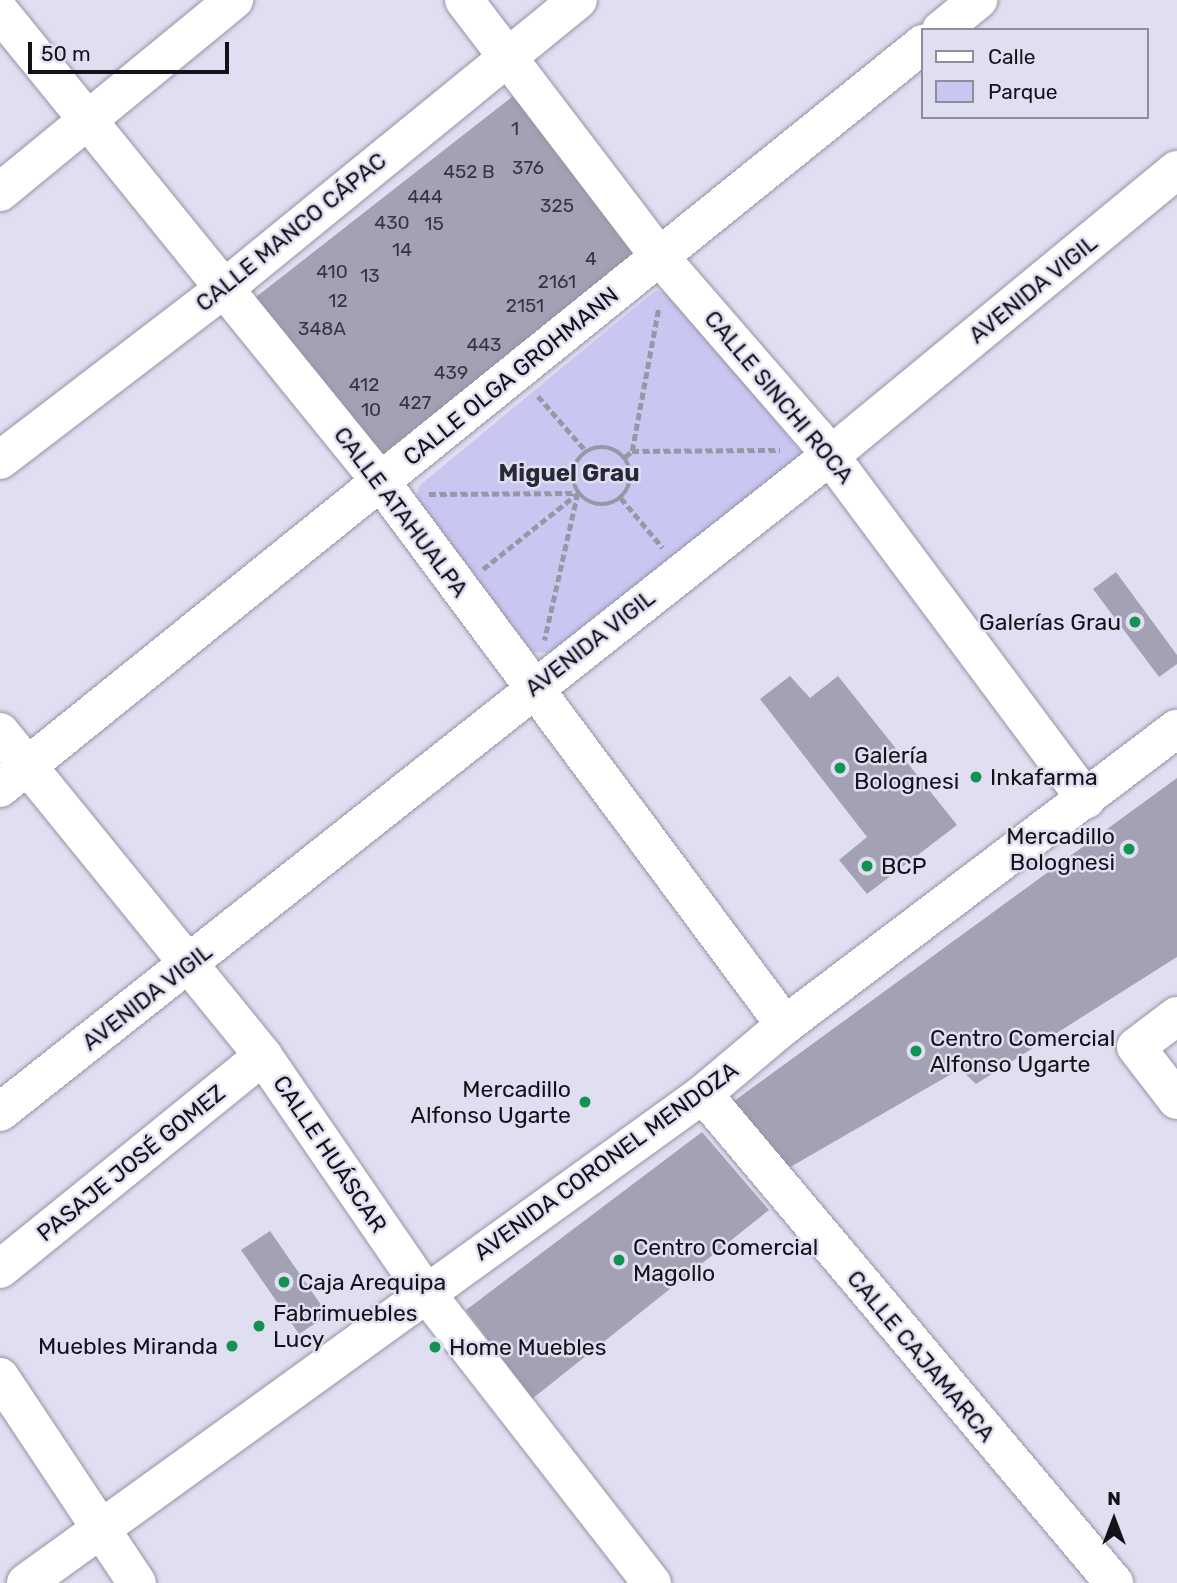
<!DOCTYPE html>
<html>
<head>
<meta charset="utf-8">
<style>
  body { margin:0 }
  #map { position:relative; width:1177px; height:1583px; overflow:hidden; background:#e0dff2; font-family:Rubik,sans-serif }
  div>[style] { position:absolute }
  .green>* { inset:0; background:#c9c7f1 }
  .building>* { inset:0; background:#a3a2b4 }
  .path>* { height:4.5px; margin-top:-2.25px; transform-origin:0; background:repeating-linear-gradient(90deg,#9897a6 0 7px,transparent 0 10.5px) }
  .path>.ring { margin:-2.25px; padding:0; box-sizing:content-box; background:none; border:4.5px solid #9897a6; border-radius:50% }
  .roads { filter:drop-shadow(0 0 2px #9594a6) drop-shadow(0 0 2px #9594a6) }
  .minor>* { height:38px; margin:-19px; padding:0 19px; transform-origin:19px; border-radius:19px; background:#fff }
  .dots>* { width:19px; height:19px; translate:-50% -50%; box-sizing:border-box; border:4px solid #e0dff2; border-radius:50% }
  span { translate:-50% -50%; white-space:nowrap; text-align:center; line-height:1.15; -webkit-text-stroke:5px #e0dff2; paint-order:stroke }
  .number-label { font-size:19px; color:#36363f }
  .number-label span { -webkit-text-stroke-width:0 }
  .street-label { font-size:23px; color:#121218 }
  .poi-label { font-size:23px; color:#121218 }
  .right { translate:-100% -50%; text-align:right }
  .left { translate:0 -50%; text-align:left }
  .neighbourhood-label { font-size:24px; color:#292836; font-weight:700 }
  .legend { position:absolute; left:921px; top:28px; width:228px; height:91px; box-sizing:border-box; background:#e0dff2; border:2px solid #8e8d9b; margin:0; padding:9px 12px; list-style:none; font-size:21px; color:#121218 }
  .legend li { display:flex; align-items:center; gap:14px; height:35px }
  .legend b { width:35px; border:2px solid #8e8d9b }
  .north { position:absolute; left:1079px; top:1485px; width:70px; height:70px; -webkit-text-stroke:5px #e0dff2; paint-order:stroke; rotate:0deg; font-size:19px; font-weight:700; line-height:28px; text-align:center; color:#121218 }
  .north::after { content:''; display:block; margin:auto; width:24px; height:32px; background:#121218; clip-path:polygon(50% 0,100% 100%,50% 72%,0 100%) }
  .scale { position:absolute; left:28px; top:42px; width:201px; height:32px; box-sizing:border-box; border:4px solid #121218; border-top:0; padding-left:9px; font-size:21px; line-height:24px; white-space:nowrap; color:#121218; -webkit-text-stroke:5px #e0dff2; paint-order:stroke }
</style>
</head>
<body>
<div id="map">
  <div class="green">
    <div style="clip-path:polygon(656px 290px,673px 296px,804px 456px,552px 653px,532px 652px,416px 499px,420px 485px)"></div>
  </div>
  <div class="building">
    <div style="clip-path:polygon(517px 93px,641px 254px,387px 460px,256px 297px)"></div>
    <div style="clip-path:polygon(1116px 572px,1177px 655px,1177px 664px,1159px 677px,1093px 589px)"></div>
    <div style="clip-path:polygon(790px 676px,810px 698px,838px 676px,957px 825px,867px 894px,839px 860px,867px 837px,760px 699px)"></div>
    <div style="clip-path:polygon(1177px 778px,1177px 957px,976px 1084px,960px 1069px,780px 1173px,730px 1104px)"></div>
    <div style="clip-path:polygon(702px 1132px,769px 1210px,532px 1399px,466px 1310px)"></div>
    <div style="clip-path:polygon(270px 1231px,328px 1315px,299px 1334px,241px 1250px)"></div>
  </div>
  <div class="path">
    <div style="left:538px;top:396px;width:73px;rotate:48.9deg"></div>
    <div class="ring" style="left:573px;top:447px;width:53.5px;height:53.5px"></div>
    <div style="left:632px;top:451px;width:148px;rotate:-0.4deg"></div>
    <div style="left:625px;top:457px;width:9px;rotate:-41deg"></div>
    <div style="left:632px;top:451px;width:147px;rotate:-79.5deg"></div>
    <div style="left:429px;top:494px;width:149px;rotate:-0.4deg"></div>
    <div style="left:578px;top:493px;width:151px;rotate:102.7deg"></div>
    <div style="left:621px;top:498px;width:65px;rotate:50deg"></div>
    <div style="left:483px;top:569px;width:120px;rotate:-38.6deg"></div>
  </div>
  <div class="roads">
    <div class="minor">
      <div style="left:464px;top:0;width:322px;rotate:52.7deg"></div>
      <div style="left:659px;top:256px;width:240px;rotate:49.1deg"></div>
      <div style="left:816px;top:437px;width:452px;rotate:53.3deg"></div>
      <div style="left:0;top:12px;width:605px;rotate:50.97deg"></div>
      <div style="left:381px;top:482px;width:677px;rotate:53.35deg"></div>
      <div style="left:941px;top:30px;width:48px;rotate:-39deg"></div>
      <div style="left:0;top:192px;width:303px;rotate:-39.4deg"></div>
      <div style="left:0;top:460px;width:285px;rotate:-37.4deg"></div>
      <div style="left:226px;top:287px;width:454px;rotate:-39.2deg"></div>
      <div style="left:0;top:732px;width:417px;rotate:50.9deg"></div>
      <div style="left:263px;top:1056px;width:288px;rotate:55.5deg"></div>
      <div style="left:426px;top:1293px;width:368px;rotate:52.1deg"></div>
      <div style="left:0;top:788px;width:1186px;rotate:-38.87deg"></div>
      <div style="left:1177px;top:1016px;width:51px;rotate:142.9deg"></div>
      <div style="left:1136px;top:1047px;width:67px;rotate:52.3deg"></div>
      <div style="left:703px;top:1094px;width:639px;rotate:49.95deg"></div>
      <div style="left:0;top:1112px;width:1059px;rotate:-38.33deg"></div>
      <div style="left:831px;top:455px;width:448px;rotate:-39.5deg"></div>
      <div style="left:0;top:1269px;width:338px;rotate:-39deg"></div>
      <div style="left:0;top:1377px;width:247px;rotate:56.4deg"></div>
      <div style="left:26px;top:1583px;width:835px;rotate:-35.84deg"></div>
      <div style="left:703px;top:1094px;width:107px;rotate:-40.1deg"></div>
      <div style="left:785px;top:1025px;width:491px;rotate:-37.1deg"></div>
    </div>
  </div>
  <div class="dots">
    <div style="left:1135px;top:622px;background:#129351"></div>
    <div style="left:840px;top:768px;background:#129351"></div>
    <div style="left:976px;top:777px;background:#129351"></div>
    <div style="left:1129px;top:849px;background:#129351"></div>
    <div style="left:867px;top:866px;background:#129351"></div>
    <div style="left:916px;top:1051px;background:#129351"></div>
    <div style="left:585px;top:1102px;background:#129351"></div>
    <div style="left:619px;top:1260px;background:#129351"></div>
    <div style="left:284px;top:1282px;background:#129351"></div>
    <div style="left:259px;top:1326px;background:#129351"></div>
    <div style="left:232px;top:1346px;background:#129351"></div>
    <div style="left:435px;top:1347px;background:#129351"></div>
  </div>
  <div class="number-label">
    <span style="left:515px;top:129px">1</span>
    <span style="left:528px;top:168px">376</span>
    <span style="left:469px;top:172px">452 B</span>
    <span style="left:425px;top:197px">444</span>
    <span style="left:557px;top:206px">325</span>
    <span style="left:392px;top:223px">430</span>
    <span style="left:434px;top:224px">15</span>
    <span style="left:402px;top:250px">14</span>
    <span style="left:591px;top:259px">4</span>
    <span style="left:332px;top:272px">410</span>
    <span style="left:370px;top:276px">13</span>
    <span style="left:557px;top:282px">2161</span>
    <span style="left:338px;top:301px">12</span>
    <span style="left:525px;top:306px">2151</span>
    <span style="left:322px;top:329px">348A</span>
    <span style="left:484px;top:345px">443</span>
    <span style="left:451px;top:373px">439</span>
    <span style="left:364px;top:385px">412</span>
    <span style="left:415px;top:403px">427</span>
    <span style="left:371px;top:410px">10</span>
  </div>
  <div class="street-label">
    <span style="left:291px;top:232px;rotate:-39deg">CALLE MANCO CÁPAC</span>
    <span style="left:1033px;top:289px;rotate:-39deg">AVENIDA VIGIL</span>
    <span style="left:511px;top:376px;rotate:-39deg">CALLE OLGA GROHMANN</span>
    <span style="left:779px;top:397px;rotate:50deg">CALLE SINCHI ROCA</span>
    <span style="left:401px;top:512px;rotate:53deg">CALLE ATAHUALPA</span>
    <span style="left:590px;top:643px;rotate:-38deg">AVENIDA VIGIL</span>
    <span style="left:147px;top:997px;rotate:-38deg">AVENIDA VIGIL</span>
    <span style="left:330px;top:1154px;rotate:56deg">CALLE HUÁSCAR</span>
    <span style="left:606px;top:1161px;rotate:-36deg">AVENIDA CORONEL MENDOZA</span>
    <span style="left:131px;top:1163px;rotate:-39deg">PASAJE JOSÉ GOMEZ</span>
    <span style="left:921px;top:1356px;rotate:50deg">CALLE CAJAMARCA</span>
  </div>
  <div class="poi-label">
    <span class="right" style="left:1121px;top:622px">Galerías Grau</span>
    <span class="left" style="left:854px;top:768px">Galería<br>Bolognesi</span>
    <span class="left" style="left:990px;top:777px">Inkafarma</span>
    <span class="right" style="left:1115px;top:849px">Mercadillo<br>Bolognesi</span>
    <span class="left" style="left:881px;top:866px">BCP</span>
    <span class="left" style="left:930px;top:1051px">Centro Comercial<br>Alfonso Ugarte</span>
    <span class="right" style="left:571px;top:1102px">Mercadillo<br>Alfonso Ugarte</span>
    <span class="left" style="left:633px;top:1260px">Centro Comercial<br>Magollo</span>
    <span class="left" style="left:298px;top:1282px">Caja Arequipa</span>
    <span class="left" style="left:273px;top:1326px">Fabrimuebles<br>Lucy</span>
    <span class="right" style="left:218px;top:1346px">Muebles Miranda</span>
    <span class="left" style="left:449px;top:1347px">Home Muebles</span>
  </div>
  <div class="neighbourhood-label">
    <span style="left:569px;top:474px">Miguel Grau</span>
  </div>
  <ul class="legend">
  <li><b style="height:9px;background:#fff"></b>Calle</li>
  <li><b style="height:19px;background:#c9c7f1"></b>Parque</li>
  </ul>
  <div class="north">N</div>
  <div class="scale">50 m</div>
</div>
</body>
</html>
